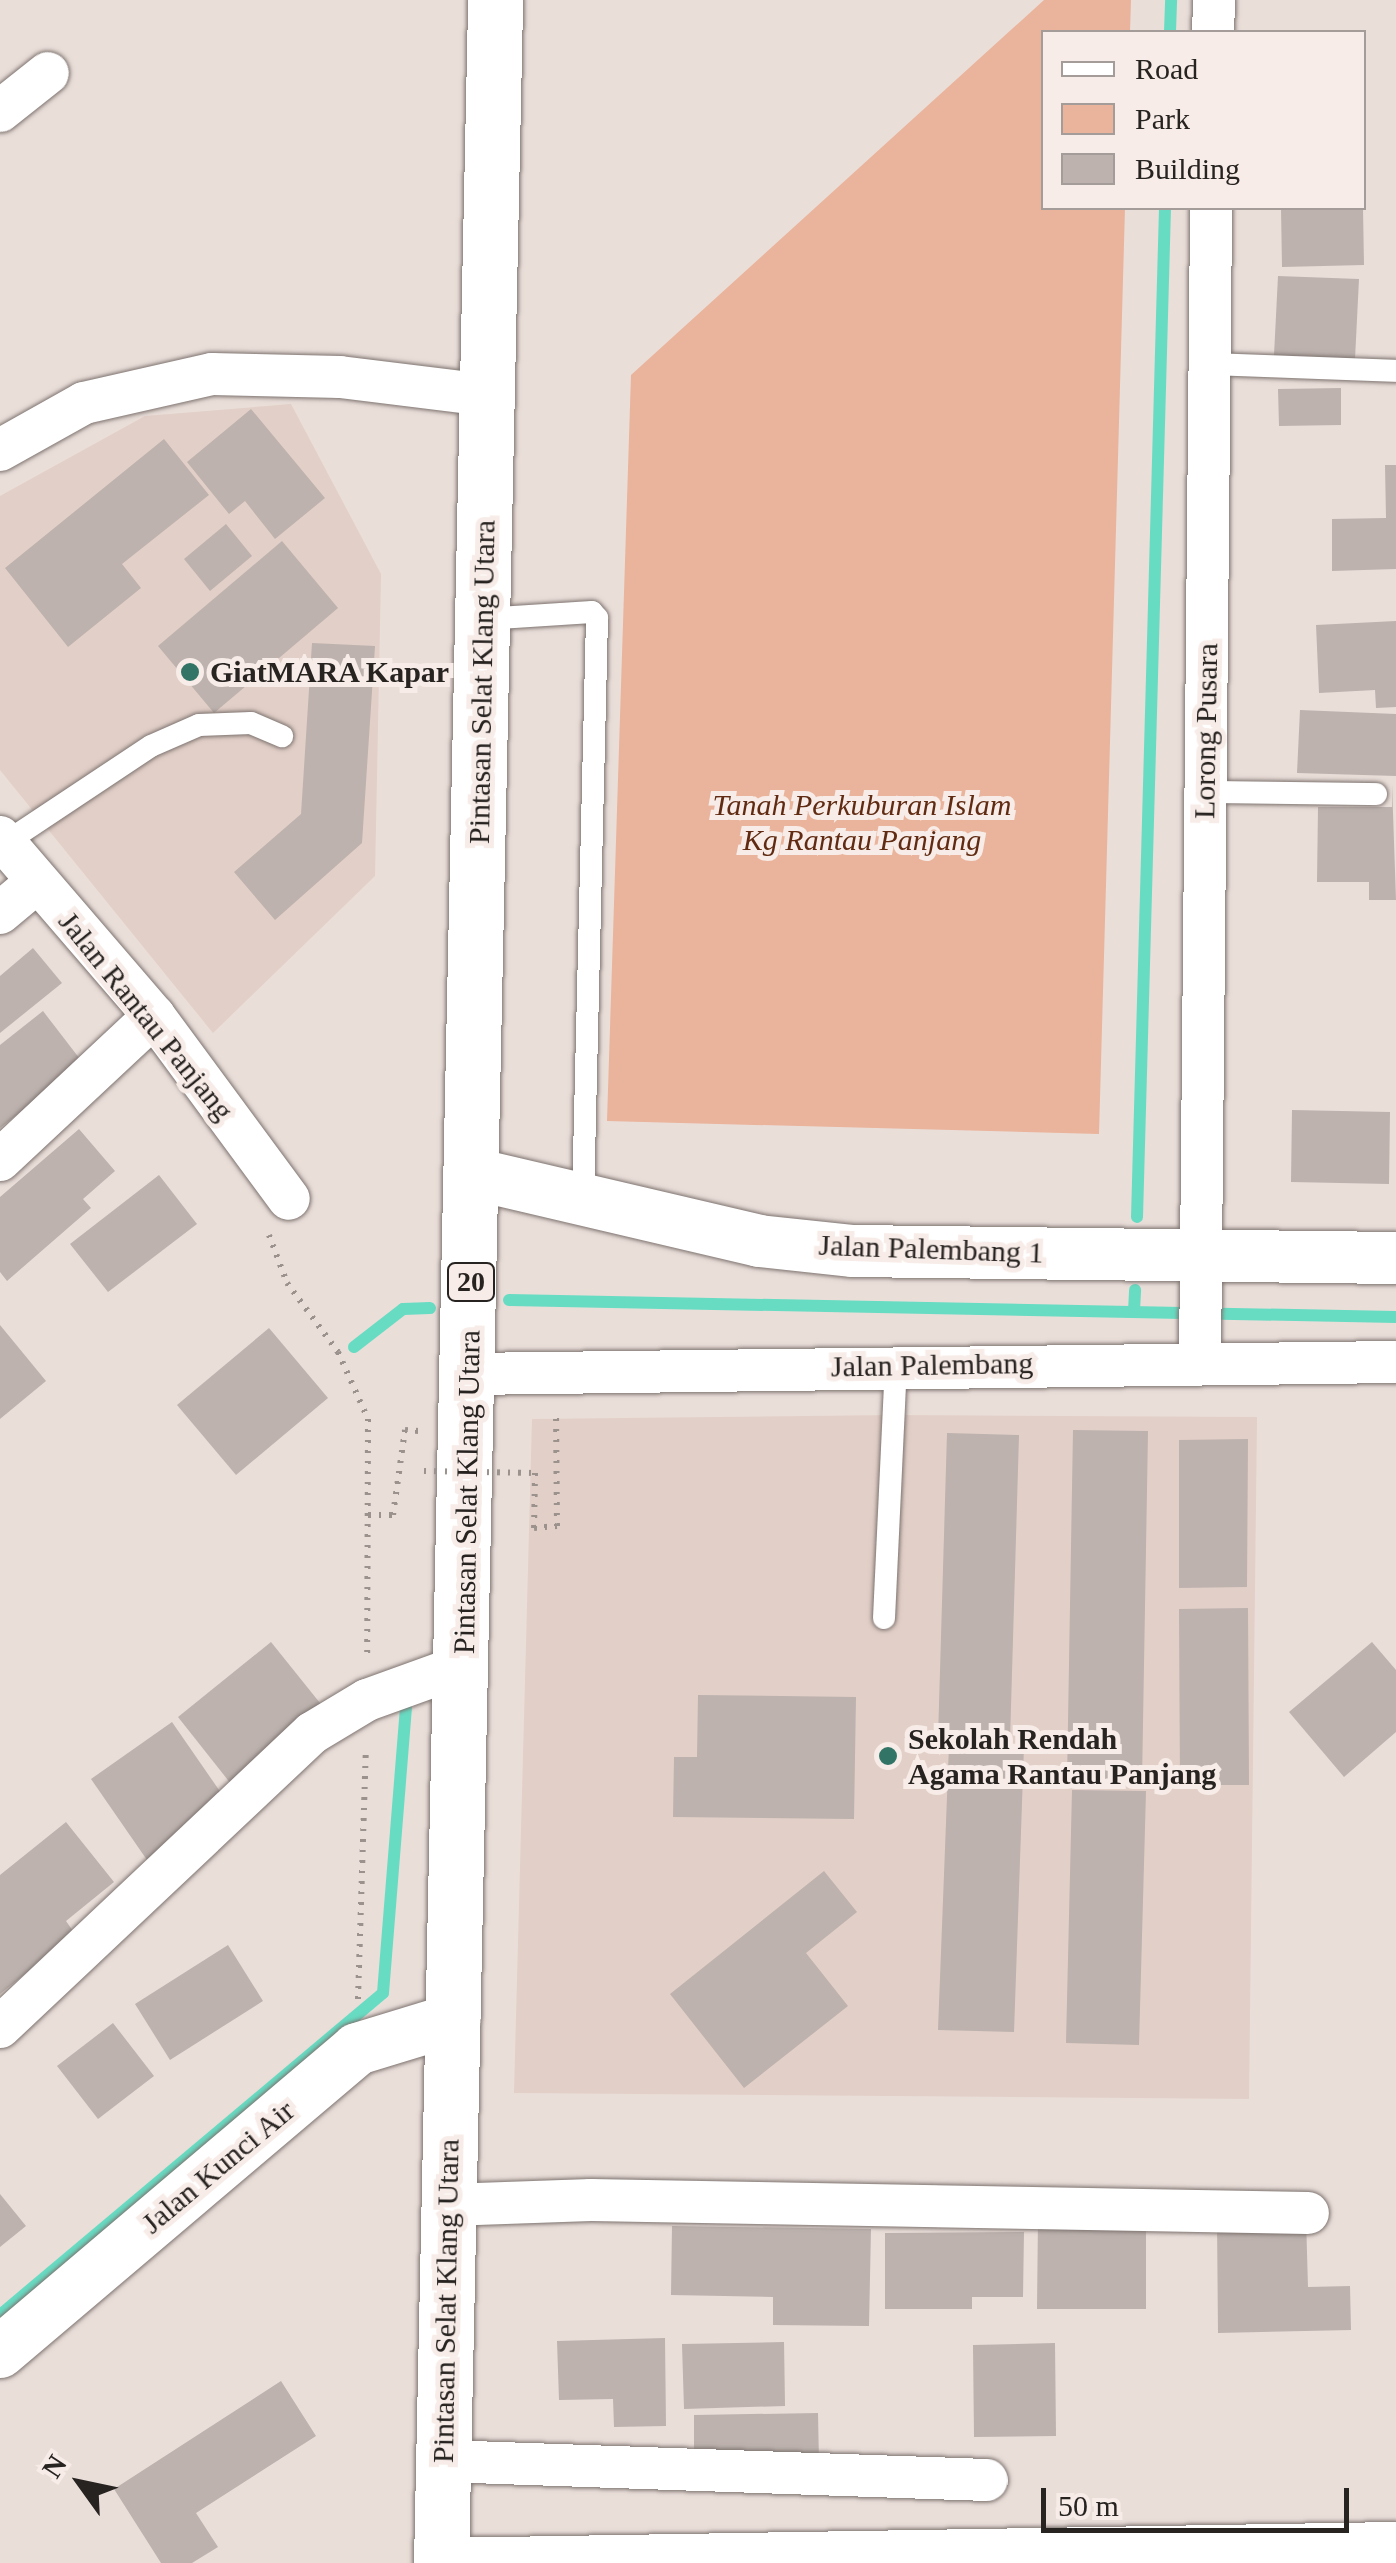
<!DOCTYPE html>
<html>
<head>
<meta charset="utf-8">
<style>
  body { margin:0 }
  #map { position:relative; width:1396px; height:2563px; overflow:hidden; background:#eaded9; font-family:"Times New Roman",serif }
  div>[style] { position:absolute }
  .built>* { inset:0; background:#e2cfc8 }
  .green>* { inset:0; background:#eab39b }
  .stream>* { height:12px; margin:-6px; padding:0 6px; transform-origin:6px; border-radius:6px; background:#68dcc3 }
  .building>* { inset:0; background:#bdb2ae }
  .path>* { height:6px; margin-top:-3px; transform-origin:0; background:repeating-linear-gradient(90deg,#9b928e 0 2.5px,transparent 0 10.5px) }
  .roads { filter:drop-shadow(0 0 2px #7d736f) drop-shadow(0 0 2px #7d736f) }
  .service>* { height:22px; margin:-11px; padding:0 11px; transform-origin:11px; border-radius:11px; background:#fff }
  .minor>* { height:42px; margin:-21px; padding:0 21px; transform-origin:21px; border-radius:21px; background:#fff }
  .tertiary>* { height:52px; margin:-26px; padding:0 26px; transform-origin:26px; border-radius:26px; background:#fff }
  .trunk>* { height:55px; margin:-27.5px; padding:0 27.5px; transform-origin:27.5px; border-radius:27.5px; background:#fff }
  .path-bridge>* { height:6px; margin-top:-3px; transform-origin:0; background:repeating-linear-gradient(90deg,#9b928e 0 2.5px,transparent 0 10.5px) }
  .dots>* { width:28px; height:28px; translate:-50% -50%; box-sizing:border-box; border:5px solid #f7ece7; border-radius:50% }
  span { translate:-50% -50%; white-space:nowrap; text-align:center; line-height:1.15; -webkit-text-stroke:10px #f7ece7; paint-order:stroke }
  .shield-label span { padding:2px 8px; background:#f7ece7; border:2px solid; border-radius:8px; -webkit-text-stroke-width:0 }
  .shield-label { font-size:28px; color:#272321; font-weight:700 }
  .poi-label { font-size:30px; color:#272321; font-weight:700 }
  .left { translate:0 -50%; text-align:left }
  .street-label { font-size:30px; color:#272321 }
  .park-label { font-size:30px; color:#602b12; font-style:italic }
  .legend { position:absolute; left:1041px; top:30px; width:325px; height:180px; box-sizing:border-box; background:#f7ece7; border:2px solid #a49c98; margin:0; padding:12px 18px; list-style:none; font-size:30px; color:#272321 }
  .legend li { display:flex; align-items:center; gap:20px; height:50px }
  .legend b { width:50px; border:2px solid #a49c98 }
  .north { position:absolute; left:30px; top:2433px; width:100px; height:100px; -webkit-text-stroke:8px #f7ece7; paint-order:stroke; rotate:303deg; font-size:28px; font-weight:700; line-height:40px; text-align:center; color:#272321 }
  .north::after { content:''; display:block; margin:auto; width:35px; height:45px; background:#272321; clip-path:polygon(50% 0,100% 100%,50% 72%,0 100%) }
  .scale { position:absolute; left:1041px; top:2488px; width:308px; height:45px; box-sizing:border-box; border:5px solid #272321; border-top:0; padding-left:12px; font-size:30px; line-height:35px; white-space:nowrap; color:#272321; -webkit-text-stroke:8px #f7ece7; paint-order:stroke }
</style>
</head>
<body>
<div id="map">
  <div class="built">
    <div style="clip-path:polygon(291px 404px,381px 574px,375px 876px,213px 1033px,0 770px,0 496px,145px 416px)"></div>
    <div style="clip-path:polygon(894px 1415px,1257px 1417px,1249px 2099px,514px 2093px,532px 1419px)"></div>
  </div>
  <div class="green">
    <div style="clip-path:polygon(1044px 0,1131px 0,1130px 32px,1044px 32px,1044px 208px,1125px 208px,1099px 1134px,607px 1121px,631px 375px)"></div>
  </div>
  <div class="stream">
    <div style="left:1170px;top:32px;width:32px;rotate:-88deg"></div>
    <div style="left:1137px;top:1217px;width:1009px;rotate:-88.41deg"></div>
    <div style="left:509px;top:1300px;width:887px;rotate:1.1deg"></div>
    <div style="left:1134px;top:1311px;width:21px;rotate:-87deg"></div>
    <div style="left:354px;top:1347px;width:62px;rotate:-37.8deg"></div>
    <div style="left:403px;top:1309px;width:27px;rotate:-2deg"></div>
    <div style="left:0;top:2315px;width:500px;rotate:-40.05deg"></div>
    <div style="left:383px;top:1993px;width:286px;rotate:-85.4deg"></div>
  </div>
  <div class="building">
    <div style="clip-path:polygon(1281px 208px,1363px 208px,1364px 265px,1282px 267px)"></div>
    <div style="clip-path:polygon(1278px 276px,1359px 279px,1355px 359px,1274px 355px)"></div>
    <div style="clip-path:polygon(1341px 388px,1341px 425px,1279px 426px,1278px 389px)"></div>
    <div style="clip-path:polygon(251px 409px,325px 498px,275px 539px,245px 501px,229px 514px,187px 462px)"></div>
    <div style="clip-path:polygon(164px 439px,209px 495px,122px 564px,141px 588px,68px 647px,5px 568px)"></div>
    <div style="clip-path:polygon(1385px 465px,1396px 465px,1396px 569px,1332px 571px,1332px 519px,1386px 518px)"></div>
    <div style="clip-path:polygon(226px 524px,252px 556px,210px 591px,184px 559px)"></div>
    <div style="clip-path:polygon(282px 541px,338px 608px,214px 713px,158px 646px)"></div>
    <div style="clip-path:polygon(1396px 621px,1396px 707px,1376px 708px,1375px 690px,1319px 693px,1316px 625px)"></div>
    <div style="clip-path:polygon(312px 643px,375px 646px,362px 843px,275px 920px,234px 872px,301px 814px)"></div>
    <div style="clip-path:polygon(1300px 710px,1396px 714px,1396px 776px,1297px 773px)"></div>
    <div style="clip-path:polygon(1392px 784px,1396px 900px,1369px 900px,1369px 882px,1317px 882px,1318px 807px,1392px 807px)"></div>
    <div style="clip-path:polygon(33px 948px,62px 983px,0 1033px,0 976px)"></div>
    <div style="clip-path:polygon(43px 1011px,83px 1063px,0 1128px,0 1045px)"></div>
    <div style="clip-path:polygon(1292px 1110px,1390px 1112px,1389px 1184px,1291px 1182px)"></div>
    <div style="clip-path:polygon(79px 1129px,115px 1171px,83px 1199px,91px 1208px,7px 1281px,0 1272px,0 1197px)"></div>
    <div style="clip-path:polygon(159px 1175px,197px 1224px,108px 1292px,70px 1244px)"></div>
    <div style="clip-path:polygon(0 1325px,46px 1381px,0 1419px)"></div>
    <div style="clip-path:polygon(269px 1328px,328px 1398px,236px 1475px,177px 1405px)"></div>
    <div style="clip-path:polygon(1073px 1430px,1148px 1431px,1142px 1782px,1067px 1781px)"></div>
    <div style="clip-path:polygon(947px 1433px,1019px 1435px,1010px 1741px,938px 1739px)"></div>
    <div style="clip-path:polygon(1248px 1439px,1247px 1587px,1179px 1588px,1179px 1440px)"></div>
    <div style="clip-path:polygon(1248px 1608px,1249px 1785px,1180px 1785px,1179px 1609px)"></div>
    <div style="clip-path:polygon(271px 1642px,328px 1713px,235px 1789px,178px 1717px)"></div>
    <div style="clip-path:polygon(1372px 1642px,1396px 1670px,1396px 1732px,1344px 1777px,1289px 1712px)"></div>
    <div style="clip-path:polygon(698px 1695px,856px 1697px,854px 1819px,673px 1817px,674px 1757px,697px 1757px)"></div>
    <div style="clip-path:polygon(172px 1722px,228px 1803px,147px 1860px,91px 1779px)"></div>
    <div style="clip-path:polygon(949px 1745px,1024px 1746px,1014px 2032px,938px 2030px)"></div>
    <div style="clip-path:polygon(1072px 1790px,1146px 1791px,1139px 2045px,1066px 2043px)"></div>
    <div style="clip-path:polygon(66px 1822px,114px 1882px,66px 1921px,75px 1934px,0 1994px,0 1875px)"></div>
    <div style="clip-path:polygon(824px 1871px,857px 1912px,806px 1953px,848px 2006px,744px 2088px,670px 1994px)"></div>
    <div style="clip-path:polygon(228px 1945px,263px 2001px,170px 2060px,135px 2004px)"></div>
    <div style="clip-path:polygon(113px 2023px,154px 2076px,98px 2119px,57px 2066px)"></div>
    <div style="clip-path:polygon(0 2194px,26px 2226px,0 2247px)"></div>
    <div style="clip-path:polygon(1038px 2218px,1146px 2219px,1146px 2309px,1037px 2309px)"></div>
    <div style="clip-path:polygon(1306px 2218px,1308px 2287px,1350px 2286px,1351px 2330px,1218px 2333px,1217px 2220px)"></div>
    <div style="clip-path:polygon(672px 2226px,871px 2229px,869px 2326px,773px 2325px,773px 2297px,671px 2295px)"></div>
    <div style="clip-path:polygon(1024px 2232px,1023px 2297px,972px 2297px,972px 2309px,885px 2309px,885px 2233px)"></div>
    <div style="clip-path:polygon(665px 2338px,666px 2426px,614px 2427px,613px 2399px,559px 2400px,557px 2341px)"></div>
    <div style="clip-path:polygon(784px 2342px,785px 2406px,684px 2409px,682px 2344px)"></div>
    <div style="clip-path:polygon(1055px 2343px,1056px 2436px,974px 2437px,973px 2345px)"></div>
    <div style="clip-path:polygon(281px 2381px,316px 2436px,196px 2513px,218px 2547px,192px 2563px,161px 2563px,114px 2489px)"></div>
    <div style="clip-path:polygon(818px 2413px,819px 2463px,694px 2465px,694px 2415px)"></div>
  </div>
  <div class="path">
    <div style="left:269px;top:1235px;width:51px;rotate:69.4deg"></div>
    <div style="left:287px;top:1283px;width:86px;rotate:53.5deg"></div>
    <div style="left:338px;top:1352px;width:73px;rotate:65.9deg"></div>
    <div style="left:368px;top:1419px;width:240px;rotate:90.2deg"></div>
    <div style="left:535px;top:1473px;width:55px;rotate:91deg"></div>
    <div style="left:534px;top:1528px;width:23px;rotate:-5deg"></div>
    <div style="left:557px;top:1526px;width:112px;rotate:-90.5deg"></div>
    <div style="left:368px;top:1515px;width:25px"></div>
    <div style="left:393px;top:1515px;width:86px;rotate:-82deg"></div>
    <div style="left:405px;top:1430px;width:14px;rotate:4deg"></div>
    <div style="left:358px;top:1999px;width:252px;rotate:-88.2deg"></div>
  </div>
  <div class="roads">
    <div class="service">
      <div style="left:1208px;top:364px;width:188px;rotate:2.1deg"></div>
      <div style="left:483px;top:619px;width:109px;rotate:-3.7deg"></div>
      <div style="left:592px;top:612px;width:8px;rotate:50deg"></div>
      <div style="left:597px;top:618px;width:582px;rotate:91.38deg"></div>
      <div style="left:1205px;top:792px;width:171px;rotate:0.7deg"></div>
      <div style="left:5px;top:843px;width:175px;rotate:-33.6deg"></div>
      <div style="left:151px;top:746px;width:52px;rotate:-23.6deg"></div>
      <div style="left:199px;top:725px;width:52px;rotate:-2.2deg"></div>
      <div style="left:251px;top:723px;width:34px;rotate:23deg"></div>
      <div style="left:884px;top:1618px;width:254px;rotate:-87.3deg"></div>
    </div>
    <div class="minor">
      <div style="left:1213px;top:32px;width:32px;rotate:-88deg"></div>
      <div style="left:0;top:111px;width:61px;rotate:-38.4deg"></div>
      <div style="left:0;top:450px;width:96px;rotate:-29.2deg"></div>
      <div style="left:84px;top:403px;width:131px;rotate:-12.8deg"></div>
      <div style="left:212px;top:374px;width:128px;rotate:1.3deg"></div>
      <div style="left:340px;top:377px;width:147px;rotate:7deg"></div>
      <div style="left:0;top:837px;width:236px;rotate:49.3deg"></div>
      <div style="left:154px;top:1016px;width:227px;rotate:53.6deg"></div>
      <div style="left:0;top:913px;width:48px;rotate:-40deg"></div>
      <div style="left:0;top:1160px;width:211px;rotate:-43.1deg"></div>
      <div style="left:1200px;top:1362px;width:1154px;rotate:-89.45deg"></div>
      <div style="left:467px;top:1374px;width:929px;rotate:-0.74deg"></div>
      <div style="left:0;top:2027px;width:429px;rotate:-43.3deg"></div>
      <div style="left:312px;top:1733px;width:64px;rotate:-31deg"></div>
      <div style="left:367px;top:1700px;width:103px;rotate:-19.8deg"></div>
      <div style="left:448px;top:2205px;width:143px;rotate:-2deg"></div>
      <div style="left:591px;top:2200px;width:717px;rotate:1.04deg"></div>
      <div style="left:443px;top:2461px;width:544px;rotate:2deg"></div>
      <div style="left:441px;top:2559px;width:955px;rotate:-0.96deg"></div>
    </div>
    <div class="tertiary">
      <div style="left:474px;top:1174px;width:293px;rotate:13.2deg"></div>
      <div style="left:759px;top:1241px;width:95px;rotate:6.1deg"></div>
      <div style="left:853px;top:1251px;width:543px;rotate:0.74deg"></div>
      <div style="left:0;top:2352px;width:468px;rotate:-40.3deg"></div>
      <div style="left:357px;top:2049px;width:102px;rotate:-17deg"></div>
    </div>
    <div class="trunk">
      <div style="left:441px;top:2563px;width:2564px;rotate:-88.79deg"></div>
    </div>
  </div>
  <div class="path-bridge">
    <div style="left:424px;top:1471px;width:111px;rotate:1deg"></div>
  </div>
  <div class="dots">
    <div style="left:190px;top:672px;background:#327567"></div>
    <div style="left:888px;top:1756px;background:#327567"></div>
  </div>
  <div class="shield-label">
    <span style="left:471px;top:1282px">20</span>
  </div>
  <div class="poi-label">
    <span class="left" style="left:210px;top:672px">GiatMARA Kapar</span>
    <span class="left" style="left:908px;top:1756px">Sekolah Rendah<br>Agama Rantau Panjang</span>
  </div>
  <div class="street-label">
    <span style="left:482px;top:682px;rotate:-89deg">Pintasan Selat Klang Utara</span>
    <span style="left:1206px;top:731px;rotate:-89deg">Lorong Pusara</span>
    <span style="left:146px;top:1016px;rotate:51deg">Jalan Rantau Panjang</span>
    <span style="left:931px;top:1249px;rotate:2deg">Jalan Palembang 1</span>
    <span style="left:932px;top:1365px;rotate:-1deg">Jalan Palembang</span>
    <span style="left:467px;top:1492px;rotate:-89deg">Pintasan Selat Klang Utara</span>
    <span style="left:218px;top:2167px;rotate:-40deg">Jalan Kunci Air</span>
    <span style="left:446px;top:2301px;rotate:-89deg">Pintasan Selat Klang Utara</span>
  </div>
  <div class="park-label">
    <span style="left:862px;top:822px">Tanah Perkuburan Islam<br>Kg Rantau Panjang</span>
  </div>
  <ul class="legend">
  <li><b style="height:12px;background:#fff"></b>Road</li>
  <li><b style="height:28px;background:#eab39b"></b>Park</li>
  <li><b style="height:28px;background:#bdb2ae"></b>Building</li>
  </ul>
  <div class="north">N</div>
  <div class="scale">50 m</div>
</div>
</body>
</html>
